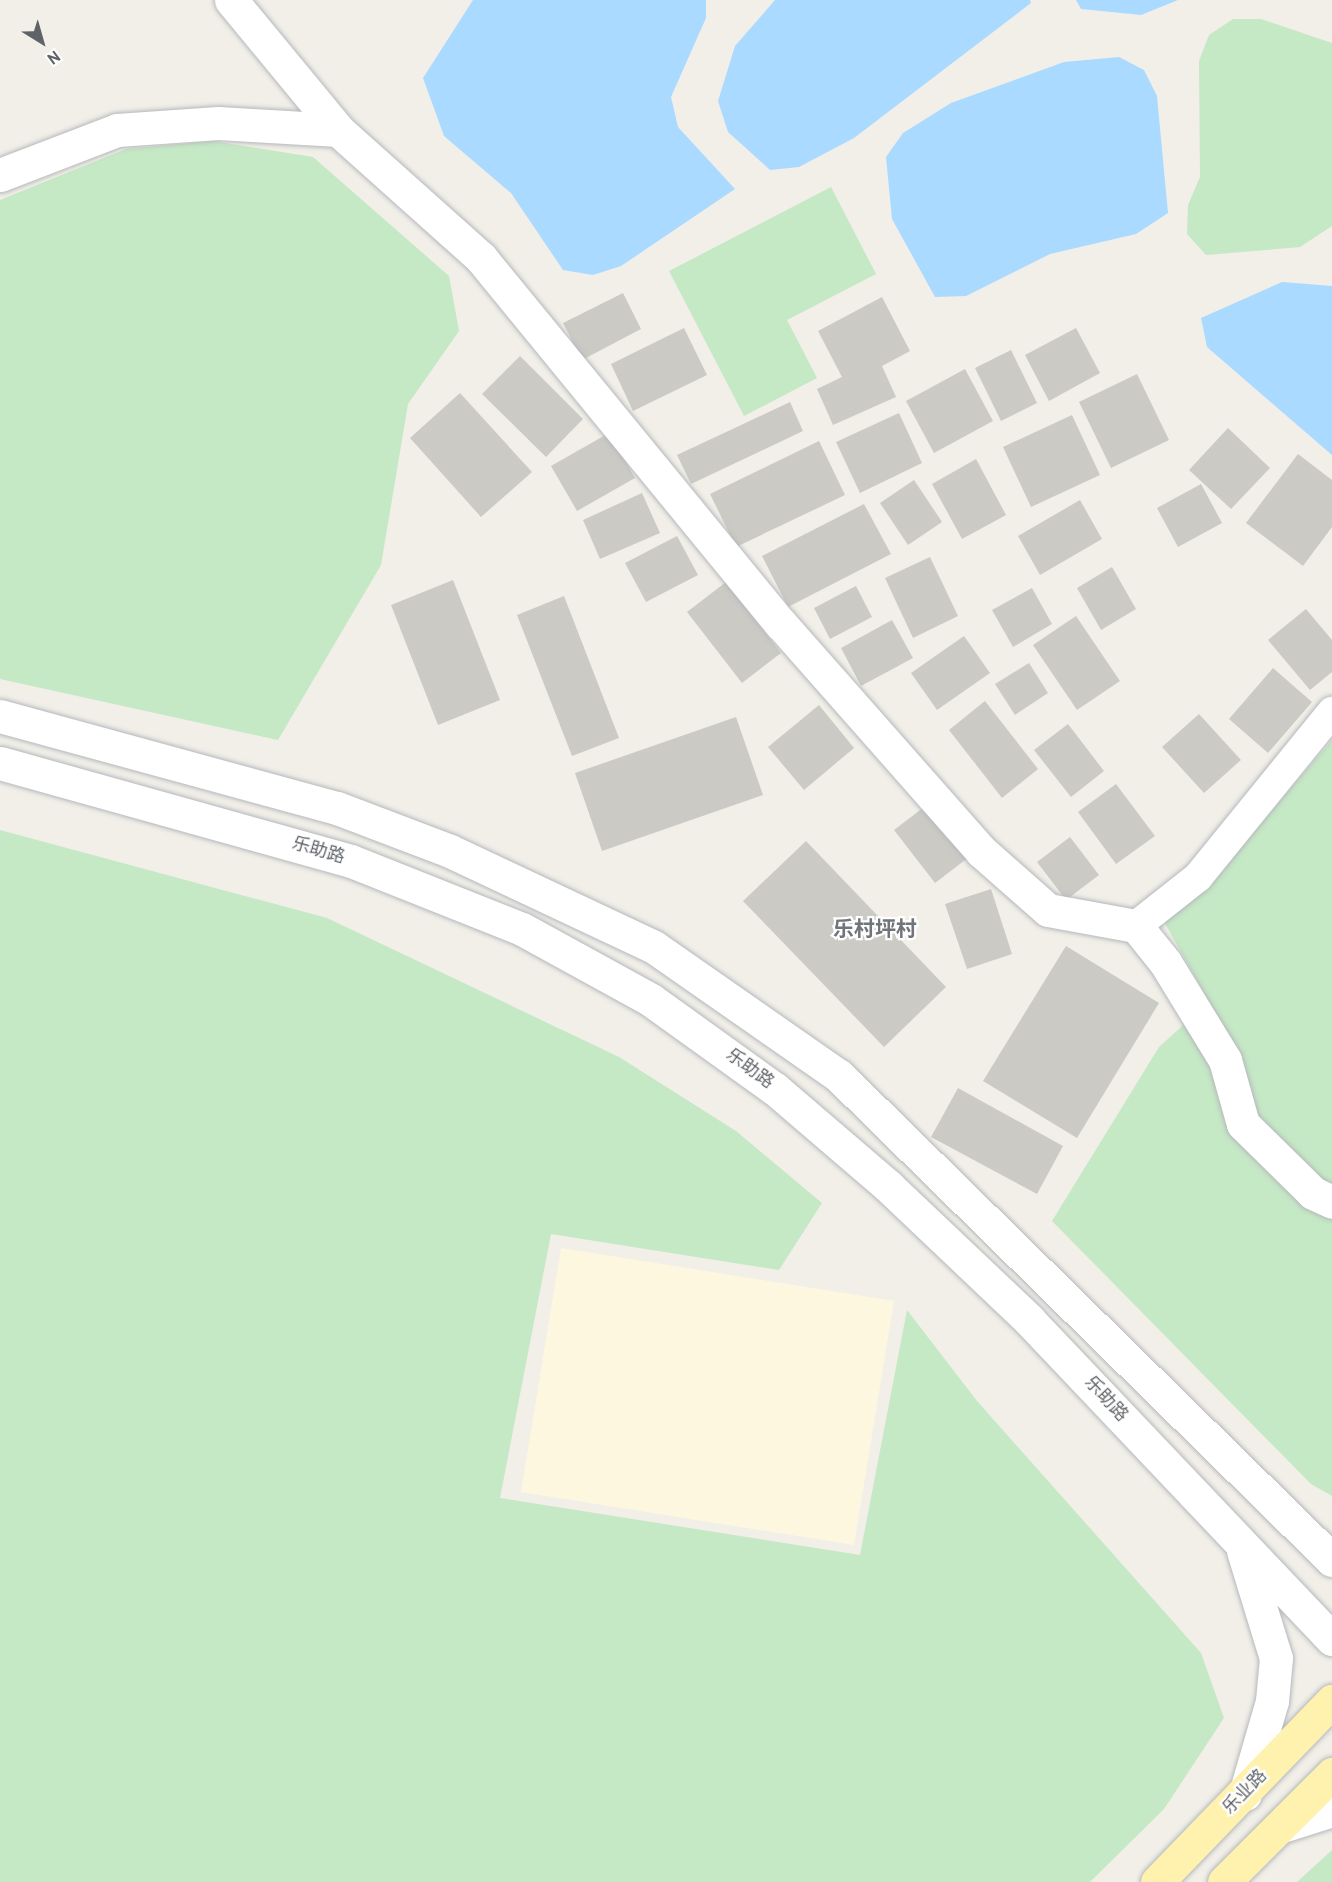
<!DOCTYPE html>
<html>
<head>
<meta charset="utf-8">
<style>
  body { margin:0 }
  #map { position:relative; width:1332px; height:1882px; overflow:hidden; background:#f1efe8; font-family:Overpass,"Noto Sans SC",sans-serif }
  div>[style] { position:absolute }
  .commercial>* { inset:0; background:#fef7e0 }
  .green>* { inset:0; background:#c5e8c5 }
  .water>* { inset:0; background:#aadaff }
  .building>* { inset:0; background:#cccac5 }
  .roads { filter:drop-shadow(0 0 2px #b5b8bc) drop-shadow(0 0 2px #b5b8bc) }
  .minor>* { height:30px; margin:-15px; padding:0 15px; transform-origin:15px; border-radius:15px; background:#fff }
  .tertiary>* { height:33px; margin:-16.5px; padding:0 16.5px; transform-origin:16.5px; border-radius:16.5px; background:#fff }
  .primary>* { height:33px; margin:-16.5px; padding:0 16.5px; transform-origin:16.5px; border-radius:16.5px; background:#fff2af }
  span { translate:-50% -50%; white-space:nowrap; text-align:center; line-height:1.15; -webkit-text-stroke:4.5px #fff; paint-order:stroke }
  .street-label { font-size:18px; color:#5f6368 }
  .quarter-label { font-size:21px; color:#70757a; font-weight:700 }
  .north { position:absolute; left:12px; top:12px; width:60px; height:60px; -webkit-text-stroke:4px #fff; paint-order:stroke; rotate:143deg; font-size:16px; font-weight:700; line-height:24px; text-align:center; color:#5f6368 }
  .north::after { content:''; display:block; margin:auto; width:21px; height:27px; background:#5f6368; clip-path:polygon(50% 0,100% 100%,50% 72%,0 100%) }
</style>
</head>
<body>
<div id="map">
  <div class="commercial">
    <div style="clip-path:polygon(561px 1248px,894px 1301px,854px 1545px,521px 1492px)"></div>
  </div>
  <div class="green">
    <div style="clip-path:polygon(1233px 19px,1261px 19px,1332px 43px,1332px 226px,1300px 247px,1206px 255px,1187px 234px,1188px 205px,1200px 177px,1199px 61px,1209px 35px)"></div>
    <div style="clip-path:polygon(213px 141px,313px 157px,449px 276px,459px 331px,408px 404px,381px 565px,278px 740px,0 679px,0 200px,126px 149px)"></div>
    <div style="clip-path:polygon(831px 187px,876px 274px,787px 320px,817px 378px,744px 416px,669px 271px)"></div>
    <div style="clip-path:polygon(1332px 740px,1332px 1496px,1311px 1484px,1052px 1221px,1159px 1047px,1209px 1002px,1162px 918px,1207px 885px)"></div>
    <div style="clip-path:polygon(0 830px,327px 918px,619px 1057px,736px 1131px,822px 1203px,779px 1270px,551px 1234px,500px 1498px,860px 1555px,907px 1310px,977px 1401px,1201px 1653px,1224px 1718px,1164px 1809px,1090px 1882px,0 1882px)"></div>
    <div style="clip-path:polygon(1332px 1850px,1332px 1882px,1297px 1882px)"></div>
  </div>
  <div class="water">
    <div style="clip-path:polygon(473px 0,706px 0,706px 18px,671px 97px,678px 127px,735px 189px,621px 266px,593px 275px,563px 270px,511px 193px,444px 136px,423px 78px)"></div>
    <div style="clip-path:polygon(775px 0,1030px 0,1031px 3px,854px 138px,799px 167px,770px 170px,728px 132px,718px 101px,735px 46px)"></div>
    <div style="clip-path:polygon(1076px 0,1178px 0,1141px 15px,1081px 9px)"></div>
    <div style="clip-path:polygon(1119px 57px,1144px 70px,1157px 96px,1168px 213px,1136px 234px,1050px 254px,966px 296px,935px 297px,892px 219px,886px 157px,903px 133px,951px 103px,1064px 62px)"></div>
    <div style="clip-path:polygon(1282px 282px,1332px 286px,1332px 455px,1207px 347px,1201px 318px)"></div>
  </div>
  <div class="building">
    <div style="clip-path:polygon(623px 293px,641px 329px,582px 360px,563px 323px)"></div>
    <div style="clip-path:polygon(882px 297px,910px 351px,882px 366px,896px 397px,833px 425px,817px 389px,842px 377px,818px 331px)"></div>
    <div style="clip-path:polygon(684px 328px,707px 375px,633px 411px,611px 364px)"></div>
    <div style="clip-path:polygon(1076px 328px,1100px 373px,1049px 401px,1025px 355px)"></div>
    <div style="clip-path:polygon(1011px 350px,1037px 403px,1001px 421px,975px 368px)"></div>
    <div style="clip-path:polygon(520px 356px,583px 419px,546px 457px,482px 394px)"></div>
    <div style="clip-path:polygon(965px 369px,993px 421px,934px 453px,906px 401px)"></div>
    <div style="clip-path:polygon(1137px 374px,1169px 440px,1111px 468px,1079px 402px)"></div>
    <div style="clip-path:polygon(460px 393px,532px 472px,481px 517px,410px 438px)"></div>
    <div style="clip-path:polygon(790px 402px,803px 431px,691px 484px,677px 455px)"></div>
    <div style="clip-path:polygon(899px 413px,922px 463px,860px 493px,836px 442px)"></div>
    <div style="clip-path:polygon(1072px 415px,1100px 475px,1031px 507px,1003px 447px)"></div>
    <div style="clip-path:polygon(1228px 428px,1270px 468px,1231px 509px,1189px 470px)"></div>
    <div style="clip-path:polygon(609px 433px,635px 478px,577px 511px,551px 466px)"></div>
    <div style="clip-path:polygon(819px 441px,845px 495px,736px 547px,710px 494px)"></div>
    <div style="clip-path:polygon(1298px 454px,1332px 480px,1332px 527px,1303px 566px,1246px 523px)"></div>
    <div style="clip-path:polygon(976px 459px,1006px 515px,962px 539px,932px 484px)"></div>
    <div style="clip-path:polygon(914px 480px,942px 522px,908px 545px,880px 503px)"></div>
    <div style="clip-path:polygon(1201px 484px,1222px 523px,1178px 547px,1157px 508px)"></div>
    <div style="clip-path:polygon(642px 493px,660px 533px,600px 559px,583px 520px)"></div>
    <div style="clip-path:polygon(1080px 500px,1102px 539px,1040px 575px,1018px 536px)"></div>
    <div style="clip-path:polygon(864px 504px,891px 554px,788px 607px,762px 556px)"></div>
    <div style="clip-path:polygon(677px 536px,698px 575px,646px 602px,625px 563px)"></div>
    <div style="clip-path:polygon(930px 557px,958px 616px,913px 638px,885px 578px)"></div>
    <div style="clip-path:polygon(1112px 567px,1136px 609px,1101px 630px,1077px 588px)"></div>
    <div style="clip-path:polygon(453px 580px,500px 700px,438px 725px,391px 605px)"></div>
    <div style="clip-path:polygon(726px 582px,781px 653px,742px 683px,687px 612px)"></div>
    <div style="clip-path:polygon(856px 586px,872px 617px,830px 639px,814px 608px)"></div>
    <div style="clip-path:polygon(1032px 588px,1052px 624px,1013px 647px,992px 610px)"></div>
    <div style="clip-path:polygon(564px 596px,619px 738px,572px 756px,517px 615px)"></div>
    <div style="clip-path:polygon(1306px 609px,1332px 640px,1332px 672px,1310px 690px,1268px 640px)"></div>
    <div style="clip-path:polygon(1076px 616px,1120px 681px,1077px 710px,1033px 645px)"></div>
    <div style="clip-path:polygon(892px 620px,913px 658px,861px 686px,841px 648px)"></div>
    <div style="clip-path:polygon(964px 636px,990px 673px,937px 710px,911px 673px)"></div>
    <div style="clip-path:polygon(1029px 663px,1048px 693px,1015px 715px,995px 684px)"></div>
    <div style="clip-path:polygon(1273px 668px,1312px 702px,1268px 753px,1229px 719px)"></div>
    <div style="clip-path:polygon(985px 701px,1038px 769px,1002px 798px,949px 730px)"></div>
    <div style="clip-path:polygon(819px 705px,854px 748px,804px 790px,768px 747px)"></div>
    <div style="clip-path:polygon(1199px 714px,1241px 760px,1204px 793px,1162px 747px)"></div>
    <div style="clip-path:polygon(736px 717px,763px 795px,602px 851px,575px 773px)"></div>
    <div style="clip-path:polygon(1068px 724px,1104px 771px,1071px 797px,1034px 750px)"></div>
    <div style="clip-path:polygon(1116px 784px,1155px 836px,1116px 864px,1078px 812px)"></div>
    <div style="clip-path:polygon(928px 804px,969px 857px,935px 883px,894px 830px)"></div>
    <div style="clip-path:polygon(1070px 837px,1099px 875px,1066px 900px,1037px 862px)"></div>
    <div style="clip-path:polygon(806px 841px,946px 987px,884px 1047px,743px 901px)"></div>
    <div style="clip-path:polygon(991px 889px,1012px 954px,967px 969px,945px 904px)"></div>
    <div style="clip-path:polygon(1066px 946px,1159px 1003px,1077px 1138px,983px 1081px)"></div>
    <div style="clip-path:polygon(958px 1088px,1063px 1146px,1037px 1194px,931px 1137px)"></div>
  </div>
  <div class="roads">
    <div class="minor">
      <div style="left:1136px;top:926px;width:79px;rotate:-38.3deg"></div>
      <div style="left:1198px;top:877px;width:213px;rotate:-50.9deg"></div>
    </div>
    <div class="tertiary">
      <div style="left:231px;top:0;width:168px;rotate:50.5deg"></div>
      <div style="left:338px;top:130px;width:192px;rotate:41.8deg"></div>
      <div style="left:481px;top:258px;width:473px;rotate:50.7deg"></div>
      <div style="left:781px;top:624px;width:303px;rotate:48.6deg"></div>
      <div style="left:981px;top:851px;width:89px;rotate:41.4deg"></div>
      <div style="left:1048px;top:910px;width:89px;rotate:10.3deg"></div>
      <div style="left:1136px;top:926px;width:46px;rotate:51.1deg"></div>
      <div style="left:1165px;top:962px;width:115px;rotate:58.5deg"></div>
      <div style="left:1225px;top:1060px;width:66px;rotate:74.3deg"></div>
      <div style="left:1243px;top:1124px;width:98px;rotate:44.6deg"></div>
      <div style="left:1313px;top:1193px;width:21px;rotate:25deg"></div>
      <div style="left:0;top:175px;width:125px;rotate:-21deg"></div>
      <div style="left:117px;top:130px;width:101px;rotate:-4deg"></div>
      <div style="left:218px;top:123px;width:120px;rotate:3.3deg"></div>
      <div style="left:0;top:716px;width:349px;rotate:15.3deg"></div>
      <div style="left:337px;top:808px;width:121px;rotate:20.8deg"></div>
      <div style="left:450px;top:851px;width:225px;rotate:25.2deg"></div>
      <div style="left:654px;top:947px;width:226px;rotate:34.9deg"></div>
      <div style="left:839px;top:1076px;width:691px;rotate:44.47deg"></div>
      <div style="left:0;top:763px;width:364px;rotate:15.6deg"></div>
      <div style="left:351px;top:861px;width:184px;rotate:21.7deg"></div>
      <div style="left:522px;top:929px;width:147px;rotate:28.8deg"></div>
      <div style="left:651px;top:1000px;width:153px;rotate:35.7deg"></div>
      <div style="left:775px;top:1089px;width:149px;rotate:40.6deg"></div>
      <div style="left:888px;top:1186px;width:195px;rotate:43.5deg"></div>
      <div style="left:1029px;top:1320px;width:440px;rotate:46.5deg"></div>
      <div style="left:1243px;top:1551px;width:112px;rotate:72.9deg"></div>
      <div style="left:1276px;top:1658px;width:43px;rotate:95.3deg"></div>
      <div style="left:1272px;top:1701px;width:97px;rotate:106.2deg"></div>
      <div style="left:1282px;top:1826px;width:52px;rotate:-17.7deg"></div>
    </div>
    <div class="primary">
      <div style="left:1157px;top:1882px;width:252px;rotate:-46deg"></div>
      <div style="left:1224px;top:1882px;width:153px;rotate:-45deg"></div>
    </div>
  </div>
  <div class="street-label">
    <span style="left:318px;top:852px;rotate:16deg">乐助路</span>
    <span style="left:749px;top:1070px;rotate:36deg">乐助路</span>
    <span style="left:1105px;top:1400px;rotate:47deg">乐助路</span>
    <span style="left:1246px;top:1793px;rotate:-46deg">乐业路</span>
  </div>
  <div class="quarter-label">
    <span style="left:875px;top:931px">乐村坪村</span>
  </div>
  <div class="north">N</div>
</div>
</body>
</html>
